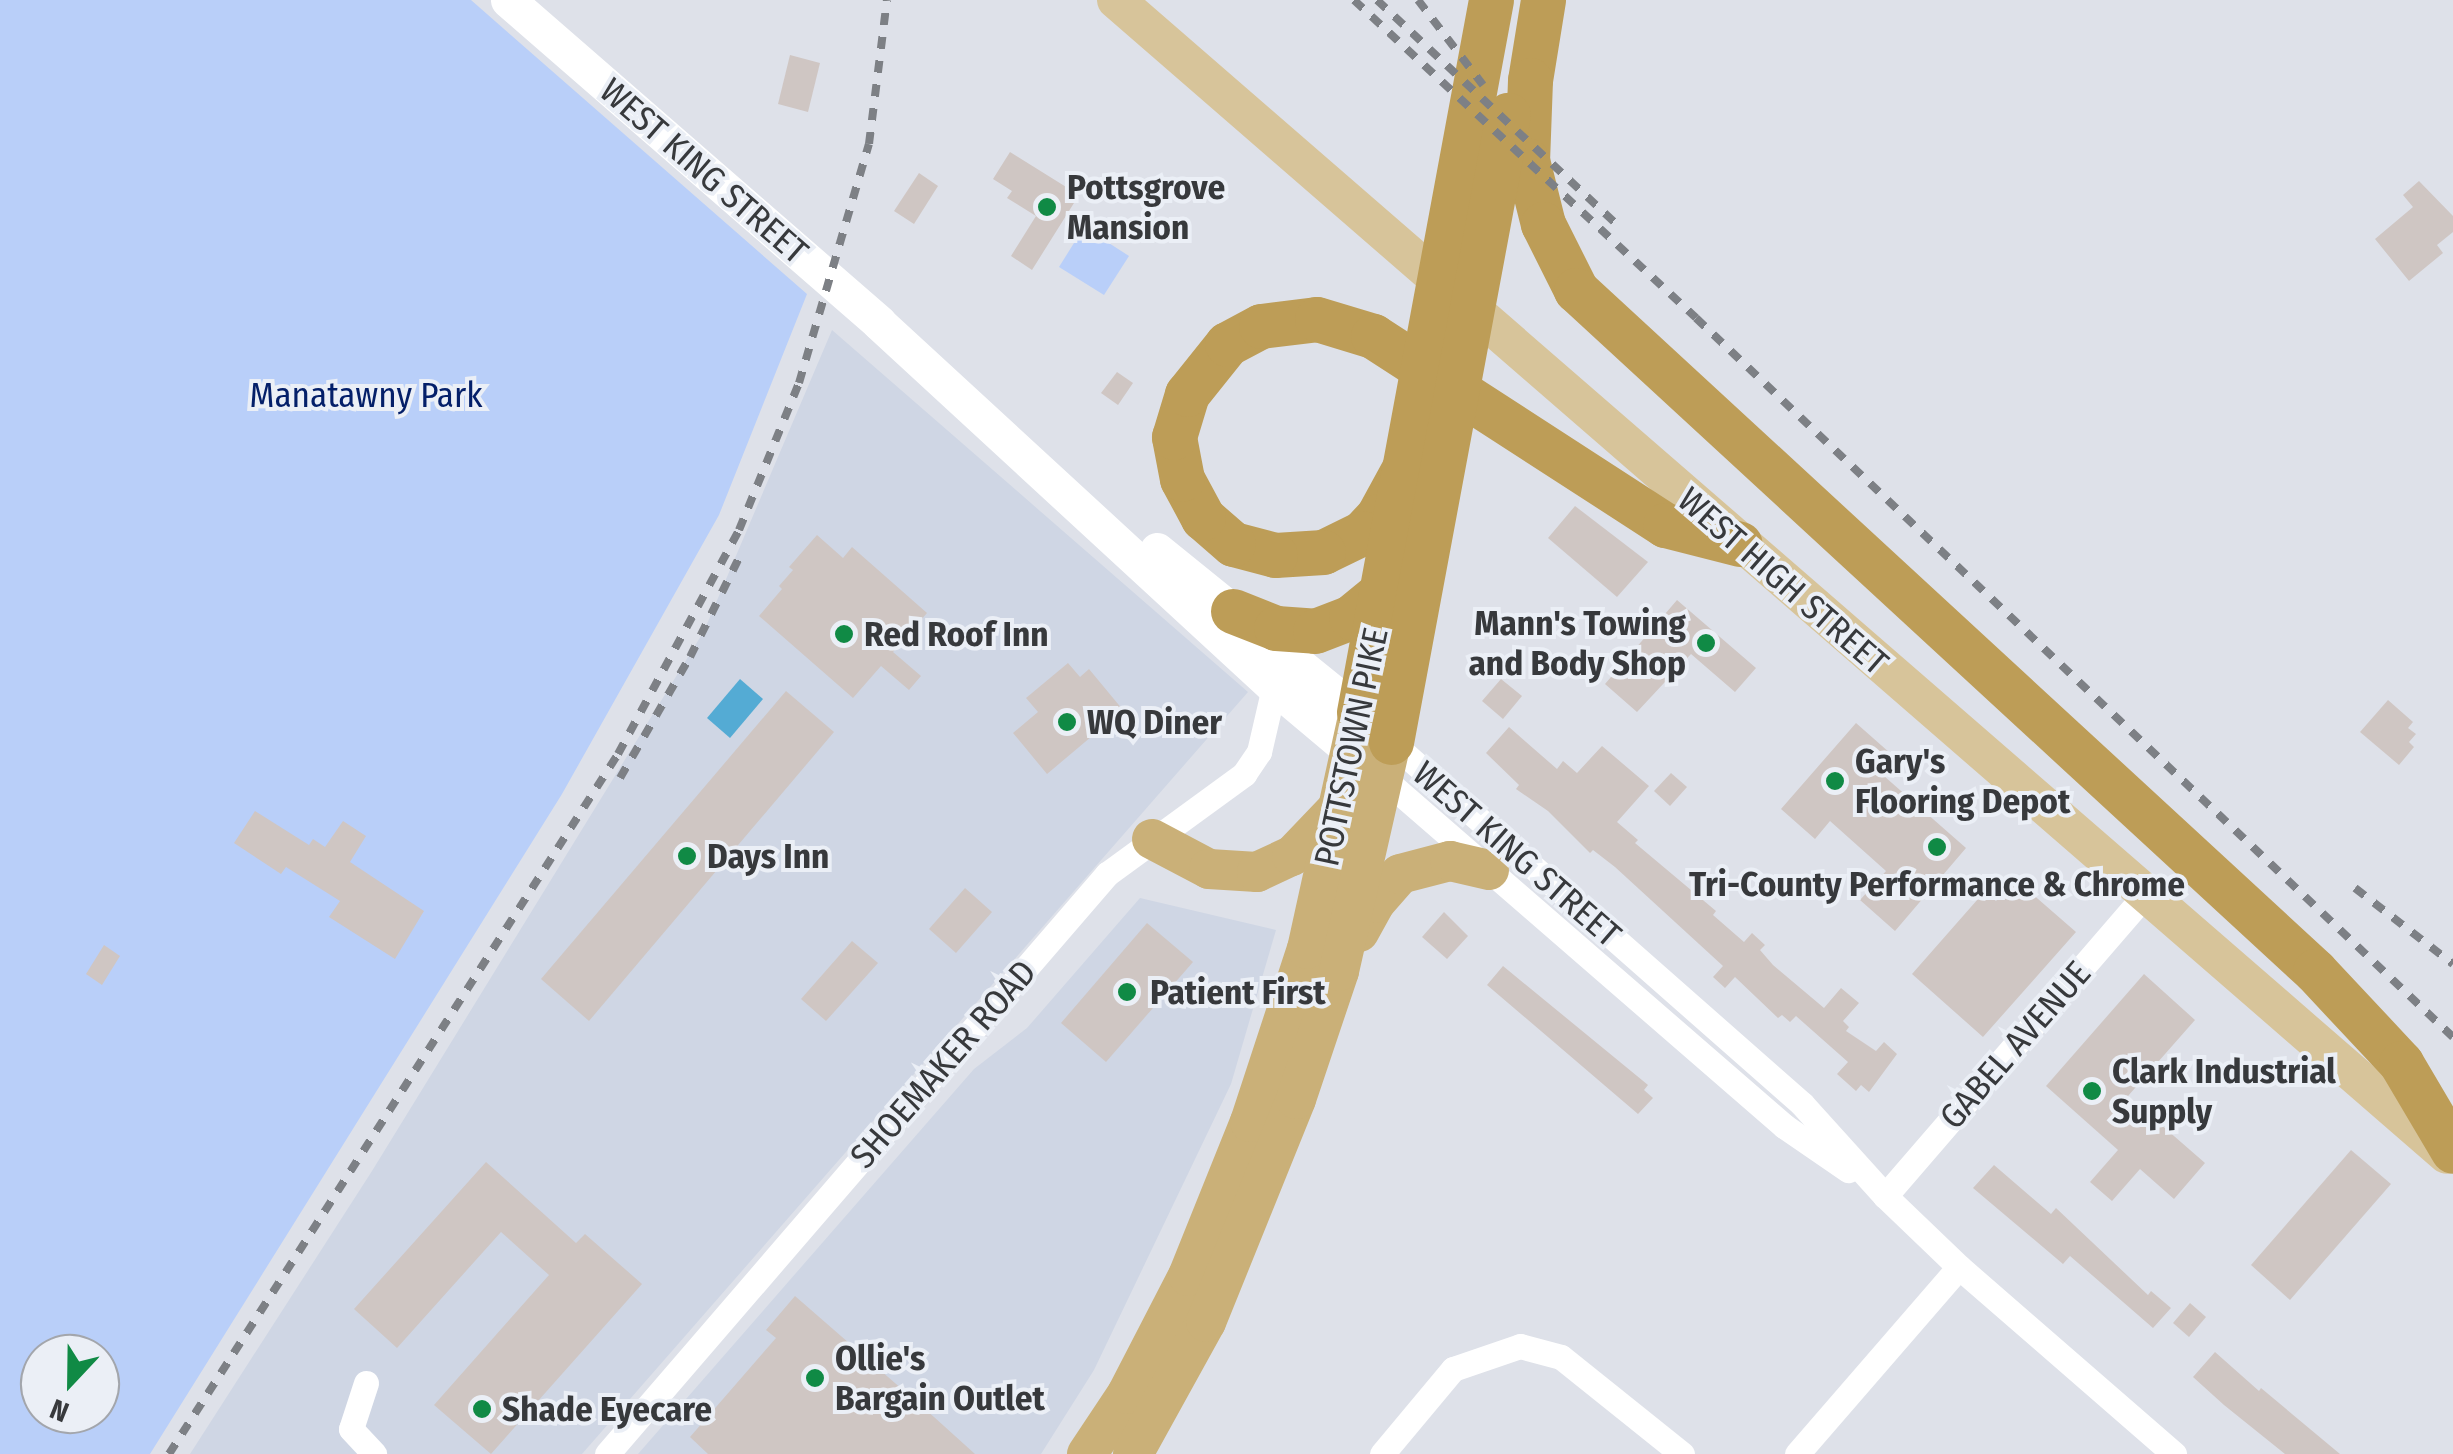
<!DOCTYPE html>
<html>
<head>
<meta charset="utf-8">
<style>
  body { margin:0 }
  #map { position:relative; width:2453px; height:1454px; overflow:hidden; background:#dee1e9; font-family:"Fira Sans Condensed",sans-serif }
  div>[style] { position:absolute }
  .built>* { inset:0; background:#cfd6e4 }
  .green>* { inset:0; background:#b9cff9 }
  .water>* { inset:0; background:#54abd4 }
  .building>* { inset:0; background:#cfc6c3 }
  .minor>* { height:25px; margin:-12.5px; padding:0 12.5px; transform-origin:12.5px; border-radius:12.5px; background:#fff }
  .secondary>* { height:35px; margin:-17.5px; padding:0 17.5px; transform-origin:17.5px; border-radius:17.5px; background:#fff }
  .primary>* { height:38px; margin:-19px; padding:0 19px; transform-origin:19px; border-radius:19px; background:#d7c49a }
  .trunk>* { height:40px; margin:-20px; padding:0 20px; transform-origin:20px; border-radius:20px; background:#cab078 }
  .motorway>* { height:45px; margin:-22.5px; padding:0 22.5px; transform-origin:22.5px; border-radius:22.5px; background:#bd9d57 }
  .rail>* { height:8px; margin-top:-4px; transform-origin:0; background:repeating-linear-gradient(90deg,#7d8085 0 12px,transparent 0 24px) }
  .dots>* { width:28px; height:28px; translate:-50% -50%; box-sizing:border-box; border:5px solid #ebeff6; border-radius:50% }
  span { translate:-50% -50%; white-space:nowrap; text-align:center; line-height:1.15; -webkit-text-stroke:8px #ebeff6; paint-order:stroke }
  .street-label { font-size:35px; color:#37393c }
  .poi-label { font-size:35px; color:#37393c; font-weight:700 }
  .left { translate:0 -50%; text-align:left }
  .right { translate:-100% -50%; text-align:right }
  .park-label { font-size:35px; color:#041f69 }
  .north { position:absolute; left:20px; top:1334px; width:100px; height:100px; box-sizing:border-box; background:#ebeff6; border:2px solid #a3a6ac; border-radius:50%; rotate:202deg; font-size:28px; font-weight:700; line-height:40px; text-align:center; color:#37393c }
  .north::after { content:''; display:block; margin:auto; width:35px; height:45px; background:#108a45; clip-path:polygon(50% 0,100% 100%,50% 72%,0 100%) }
</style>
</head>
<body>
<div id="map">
  <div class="built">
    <div style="clip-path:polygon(832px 330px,1248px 692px,582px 1454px,190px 1454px,372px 1171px,704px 631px)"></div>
    <div style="clip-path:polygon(1140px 898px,1276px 930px,1231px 1084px,1094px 1370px,1041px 1454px,638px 1454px,974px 1069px,1027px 1028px)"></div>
  </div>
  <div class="green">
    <div style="clip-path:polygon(evenodd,0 0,471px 0,807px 294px,719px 515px,562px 794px,150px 1454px,0 1454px,0 0,40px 1354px,100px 1354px,100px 1414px,40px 1414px,40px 1354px)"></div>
    <div style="clip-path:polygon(1084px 227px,1129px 256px,1104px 295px,1059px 267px)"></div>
  </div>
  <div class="water">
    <div style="clip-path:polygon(740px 679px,763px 699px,730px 738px,707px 718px)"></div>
  </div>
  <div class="building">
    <div style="clip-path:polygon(790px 55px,820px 63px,808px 112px,778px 104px)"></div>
    <div style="clip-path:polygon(1010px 152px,1079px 195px,1032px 270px,1011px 256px,1036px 216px,1007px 198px,1012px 191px,993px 179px)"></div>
    <div style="clip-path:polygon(919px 173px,938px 186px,914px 224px,894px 211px)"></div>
    <div style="clip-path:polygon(2419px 181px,2453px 216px,2453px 232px,2437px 245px,2443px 253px,2409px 281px,2375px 239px,2413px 207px,2403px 195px)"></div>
    <div style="clip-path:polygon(1117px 372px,1133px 383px,1118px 405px,1101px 393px)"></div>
    <div style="clip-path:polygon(1575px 506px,1648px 562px,1617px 597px,1548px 538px)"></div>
    <div style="clip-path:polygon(817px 535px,843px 558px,852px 547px,927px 613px,893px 652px,921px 676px,909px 690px,881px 666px,853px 698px,759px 616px,782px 589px,779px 586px,793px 570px,789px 567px)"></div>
    <div style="clip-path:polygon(1677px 600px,1756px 668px,1735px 692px,1691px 654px,1637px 712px,1605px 684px)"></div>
    <div style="clip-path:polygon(1068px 663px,1080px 677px,1089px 669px,1123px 710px,1047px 774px,1013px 733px,1038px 712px,1026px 698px)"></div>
    <div style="clip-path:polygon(1501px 679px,1522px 696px,1503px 719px,1482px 701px)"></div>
    <div style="clip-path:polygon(786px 691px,834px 732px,589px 1021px,541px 979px)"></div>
    <div style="clip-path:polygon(2388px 700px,2413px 722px,2408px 728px,2416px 734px,2409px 742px,2414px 747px,2399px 765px,2360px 732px)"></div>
    <div style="clip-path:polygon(1856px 723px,1890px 753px,1876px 769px,1966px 848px,1895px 931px,1860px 900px,1886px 871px,1830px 821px,1815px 839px,1781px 809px)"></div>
    <div style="clip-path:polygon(1509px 727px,1557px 769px,1563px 761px,1577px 773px,1602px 746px,1649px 786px,1617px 822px,1638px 840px,1635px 843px,1716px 911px,1713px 915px,1744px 942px,1752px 933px,1765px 945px,1760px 950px,1773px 965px,1824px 1008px,1841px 988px,1859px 1003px,1843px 1021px,1849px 1027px,1846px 1031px,1876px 1051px,1884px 1042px,1897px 1054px,1869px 1092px,1861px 1085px,1856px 1091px,1837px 1074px,1848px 1062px,1796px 1016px,1790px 1022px,1782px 1015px,1778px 1018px,1735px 977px,1725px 988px,1713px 977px,1723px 966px,1615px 867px,1593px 850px,1590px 853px,1548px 811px,1516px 789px,1519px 785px,1486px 753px)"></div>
    <div style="clip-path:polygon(1671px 773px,1687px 787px,1670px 806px,1654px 791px)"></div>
    <div style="clip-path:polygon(255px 811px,309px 845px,313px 839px,325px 847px,343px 821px,366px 836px,350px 862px,424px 911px,395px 959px,329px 917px,340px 901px,286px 867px,281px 874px,234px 843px)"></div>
    <div style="clip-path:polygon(2015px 879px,2076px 932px,1983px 1037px,1912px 974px,1985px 891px,1996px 901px)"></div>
    <div style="clip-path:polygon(965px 888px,992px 912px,956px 953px,929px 929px)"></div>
    <div style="clip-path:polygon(1444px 912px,1468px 936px,1447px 959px,1422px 937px)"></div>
    <div style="clip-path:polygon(1147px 923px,1193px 962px,1106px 1062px,1061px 1023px)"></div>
    <div style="clip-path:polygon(852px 941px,878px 963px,826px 1021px,801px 999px)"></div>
    <div style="clip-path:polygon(104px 945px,120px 956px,102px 985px,86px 974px)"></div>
    <div style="clip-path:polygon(1503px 966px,1648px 1085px,1644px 1090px,1653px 1098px,1638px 1114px,1487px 985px)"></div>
    <div style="clip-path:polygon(2144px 974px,2195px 1020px,2128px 1096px,2205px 1163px,2174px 1199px,2140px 1169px,2112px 1201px,2090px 1182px,2118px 1150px,2046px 1086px)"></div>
    <div style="clip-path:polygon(2351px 1150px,2391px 1184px,2290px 1300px,2251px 1265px)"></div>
    <div style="clip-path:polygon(486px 1162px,576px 1243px,585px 1234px,642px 1284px,491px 1454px,434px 1405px,549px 1275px,501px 1232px,397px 1348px,354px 1309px)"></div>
    <div style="clip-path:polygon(1994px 1165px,2051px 1214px,2056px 1208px,2148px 1295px,2151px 1291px,2171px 1308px,2153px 1328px,2070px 1256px,2063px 1264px,1973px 1188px)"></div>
    <div style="clip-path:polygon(795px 1296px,934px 1417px,975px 1454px,708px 1454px,690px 1437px,776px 1338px,766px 1330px)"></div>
    <div style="clip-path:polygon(2190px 1303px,2206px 1317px,2189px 1337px,2173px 1323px)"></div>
    <div style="clip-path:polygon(2215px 1352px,2259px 1391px,2261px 1388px,2340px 1454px,2285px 1454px,2224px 1405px,2193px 1377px)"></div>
  </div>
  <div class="minor">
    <div style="left:1391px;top:742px;width:548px;rotate:41.37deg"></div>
    <div style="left:1802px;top:1104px;width:124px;rotate:47.9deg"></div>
    <div style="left:1885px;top:1196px;width:103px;rotate:43.8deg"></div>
    <div style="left:1959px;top:1267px;width:285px;rotate:41deg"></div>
    <div style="left:1384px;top:779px;width:530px;rotate:40.94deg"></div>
    <div style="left:1784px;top:1126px;width:78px;rotate:34.5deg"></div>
    <div style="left:1885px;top:1196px;width:399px;rotate:-49.2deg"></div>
    <div style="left:366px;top:1383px;width:48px;rotate:108.1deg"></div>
    <div style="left:351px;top:1429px;width:34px;rotate:47deg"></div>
    <div style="left:607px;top:1454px;width:766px;rotate:-49.24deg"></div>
    <div style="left:1107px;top:874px;width:170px;rotate:-36.1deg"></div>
    <div style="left:1244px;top:774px;width:27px;rotate:-56deg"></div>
    <div style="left:1259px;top:752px;width:67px;rotate:-77deg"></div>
    <div style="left:1382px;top:1454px;width:111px;rotate:-50.1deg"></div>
    <div style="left:1453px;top:1369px;width:71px;rotate:-18.9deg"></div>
    <div style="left:1520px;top:1346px;width:42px;rotate:15deg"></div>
    <div style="left:1561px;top:1357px;width:155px;rotate:38.7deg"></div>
    <div style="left:1797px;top:1454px;width:247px;rotate:-49.1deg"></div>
  </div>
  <div class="secondary">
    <div style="left:508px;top:0;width:492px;rotate:41deg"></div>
    <div style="left:879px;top:323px;width:533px;rotate:42.64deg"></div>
    <div style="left:1271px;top:684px;width:129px;rotate:40deg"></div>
    <div style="left:1157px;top:550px;width:278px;rotate:39deg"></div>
  </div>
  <div class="primary">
    <div style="left:1116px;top:0;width:1762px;rotate:40.95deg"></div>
  </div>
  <div class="trunk">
    <div style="left:1152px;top:839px;width:64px;rotate:27.8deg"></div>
    <div style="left:1209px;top:869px;width:48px;rotate:3.6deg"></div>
    <div style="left:1257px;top:872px;width:38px;rotate:-25deg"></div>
    <div style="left:1292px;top:856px;width:64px;rotate:-46.3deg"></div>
    <div style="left:1359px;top:932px;width:33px;rotate:-61deg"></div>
    <div style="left:1375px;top:903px;width:38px;rotate:-49deg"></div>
    <div style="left:1400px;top:874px;width:52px;rotate:-14.6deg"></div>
    <div style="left:1450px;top:861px;width:40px;rotate:13deg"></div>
    <div style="left:1087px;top:1454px;width:72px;rotate:-56.3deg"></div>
    <div style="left:1127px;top:1394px;width:133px;rotate:-62.7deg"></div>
    <div style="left:1188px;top:1276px;width:166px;rotate:-68.1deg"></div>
    <div style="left:1250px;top:1122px;width:182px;rotate:-71.8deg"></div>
    <div style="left:1307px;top:949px;width:243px;rotate:-77.6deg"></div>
    <div style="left:1133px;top:1454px;width:151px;rotate:-61.1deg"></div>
    <div style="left:1206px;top:1322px;width:240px;rotate:-68deg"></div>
    <div style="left:1296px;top:1099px;width:135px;rotate:-71.4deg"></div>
    <div style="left:1339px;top:971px;width:235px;rotate:-77.2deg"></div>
  </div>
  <div class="motorway">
    <div style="left:1543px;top:0;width:81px;rotate:99.2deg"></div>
    <div style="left:1530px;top:80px;width:80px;rotate:92.1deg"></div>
    <div style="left:1527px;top:160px;width:66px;rotate:76deg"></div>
    <div style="left:1543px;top:224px;width:74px;rotate:63.4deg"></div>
    <div style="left:1576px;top:290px;width:1005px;rotate:42.66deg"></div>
    <div style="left:2315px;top:971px;width:126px;rotate:46.9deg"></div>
    <div style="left:2401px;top:1063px;width:102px;rotate:59.4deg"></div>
    <div style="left:1408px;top:461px;width:63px;rotate:118.6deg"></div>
    <div style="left:1378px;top:516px;width:23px;rotate:133deg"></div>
    <div style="left:1362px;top:533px;width:43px;rotate:154deg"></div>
    <div style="left:1323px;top:552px;width:48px;rotate:176.4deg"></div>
    <div style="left:1275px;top:555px;width:43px;rotate:-165.3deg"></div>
    <div style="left:1233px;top:544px;width:40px;rotate:-139deg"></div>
    <div style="left:1203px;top:518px;width:44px;rotate:-118.3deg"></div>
    <div style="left:1182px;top:479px;width:43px;rotate:-100.8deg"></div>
    <div style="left:1174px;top:437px;width:45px;rotate:-73.2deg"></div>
    <div style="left:1187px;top:394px;width:64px;rotate:-51.3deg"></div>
    <div style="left:1227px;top:344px;width:38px;rotate:-28deg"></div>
    <div style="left:1261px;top:326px;width:56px;rotate:-7.1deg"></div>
    <div style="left:1317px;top:319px;width:59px;rotate:16.9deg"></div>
    <div style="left:1373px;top:336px;width:348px;rotate:32.9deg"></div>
    <div style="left:1665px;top:525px;width:77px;rotate:14.2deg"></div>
    <div style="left:1233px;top:611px;width:46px;rotate:21.6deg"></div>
    <div style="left:1276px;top:628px;width:39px;rotate:4deg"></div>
    <div style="left:1315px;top:631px;width:39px;rotate:-21deg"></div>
    <div style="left:1351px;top:617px;width:43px;rotate:-39.3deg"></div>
    <div style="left:1359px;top:712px;width:724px;rotate:-79.5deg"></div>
    <div style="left:1391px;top:742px;width:638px;rotate:-79.43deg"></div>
  </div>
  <div class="rail">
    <div style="left:1354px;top:0;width:467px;rotate:42.9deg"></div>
    <div style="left:1696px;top:318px;width:1044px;rotate:43.53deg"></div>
    <div style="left:1377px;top:0;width:325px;rotate:43.1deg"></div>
    <div style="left:1418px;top:0;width:107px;rotate:52.6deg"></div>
    <div style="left:620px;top:778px;width:140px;rotate:-60deg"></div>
    <div style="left:690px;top:657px;width:110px;rotate:-63.7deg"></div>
    <div style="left:2355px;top:888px;width:124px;rotate:37.8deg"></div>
    <div style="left:169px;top:1454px;width:832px;rotate:-57.32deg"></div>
    <div style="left:618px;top:754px;width:255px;rotate:-61.6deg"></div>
    <div style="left:739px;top:530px;width:159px;rotate:-67.8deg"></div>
    <div style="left:799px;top:383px;width:249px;rotate:-73.7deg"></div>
    <div style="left:869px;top:144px;width:145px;rotate:-82.9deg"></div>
  </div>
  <div class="dots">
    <div style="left:1047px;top:207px;background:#108a45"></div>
    <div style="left:844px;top:634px;background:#108a45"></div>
    <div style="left:1706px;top:643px;background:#108a45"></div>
    <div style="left:1067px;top:722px;background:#108a45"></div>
    <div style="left:1835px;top:781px;background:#108a45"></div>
    <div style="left:1937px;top:847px;background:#108a45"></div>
    <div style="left:687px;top:856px;background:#108a45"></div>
    <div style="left:1127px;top:992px;background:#108a45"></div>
    <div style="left:2092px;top:1091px;background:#108a45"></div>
    <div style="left:815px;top:1378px;background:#108a45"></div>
    <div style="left:482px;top:1409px;background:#108a45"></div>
  </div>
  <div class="street-label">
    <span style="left:704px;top:171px;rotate:41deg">WEST KING STREET</span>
    <span style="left:1783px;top:581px;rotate:41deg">WEST HIGH STREET</span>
    <span style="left:1351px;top:747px;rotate:-78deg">POTTSTOWN PIKE</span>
    <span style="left:1517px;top:854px;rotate:41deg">WEST KING STREET</span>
    <span style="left:2015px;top:1045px;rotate:-49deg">GABEL AVENUE</span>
    <span style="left:943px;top:1064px;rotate:-49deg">SHOEMAKER ROAD</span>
  </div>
  <div class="poi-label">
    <span class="left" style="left:1067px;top:207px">Pottsgrove<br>Mansion</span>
    <span class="right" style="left:1686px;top:643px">Mann's Towing<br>and Body Shop</span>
    <span class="left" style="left:864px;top:634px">Red Roof Inn</span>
    <span class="left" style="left:1087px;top:722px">WQ Diner</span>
    <span class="left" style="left:1855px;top:781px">Gary's<br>Flooring Depot</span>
    <span class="left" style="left:707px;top:856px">Days Inn</span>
    <span style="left:1937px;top:884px">Tri-County Performance &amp; Chrome</span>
    <span class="left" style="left:1150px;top:992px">Patient First</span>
    <span class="left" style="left:2112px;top:1091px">Clark Industrial<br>Supply</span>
    <span class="left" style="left:835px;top:1378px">Ollie's<br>Bargain Outlet</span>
    <span class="left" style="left:502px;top:1409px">Shade Eyecare</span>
  </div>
  <div class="park-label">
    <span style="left:366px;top:395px">Manatawny Park</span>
  </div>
  <div class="north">N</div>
</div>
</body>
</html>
